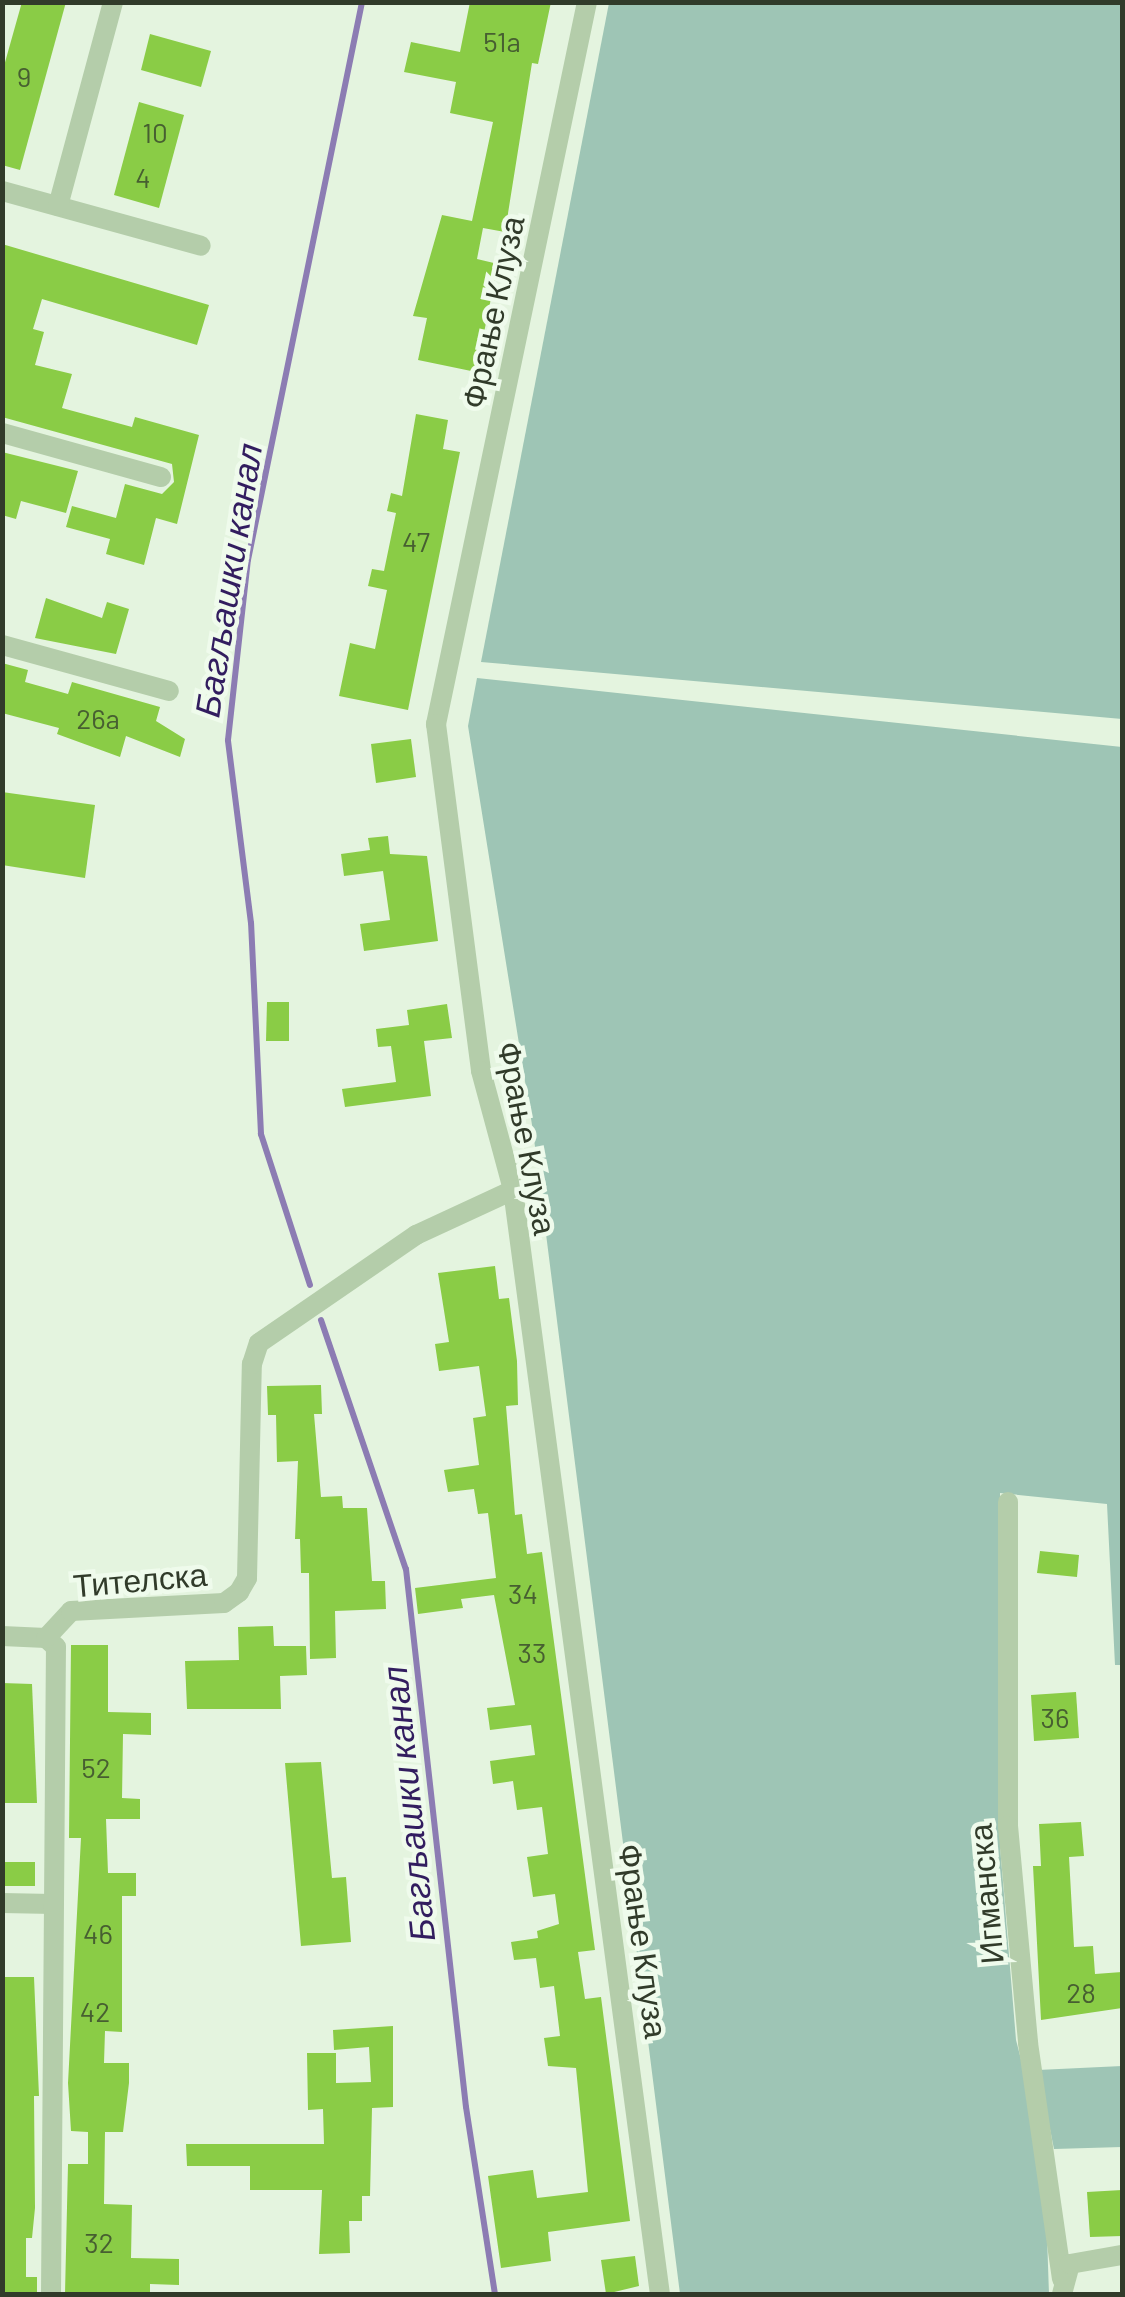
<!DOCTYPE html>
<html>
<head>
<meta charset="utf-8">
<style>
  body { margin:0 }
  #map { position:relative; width:1125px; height:2297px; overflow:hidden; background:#e4f4df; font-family:Barlow,sans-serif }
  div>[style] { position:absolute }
  .green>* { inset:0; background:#9ec5b5 }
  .stream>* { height:6px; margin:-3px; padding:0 3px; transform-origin:3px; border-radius:3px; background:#8c7cb3 }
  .building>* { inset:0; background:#8acc46 }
  .street>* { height:20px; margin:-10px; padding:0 10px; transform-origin:10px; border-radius:10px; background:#b4cdaa }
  span { translate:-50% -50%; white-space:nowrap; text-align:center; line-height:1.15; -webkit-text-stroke:9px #effbec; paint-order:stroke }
  .number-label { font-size:28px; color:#475f31 }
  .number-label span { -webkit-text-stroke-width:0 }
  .street-label { font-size:32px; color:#313b2a }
  .water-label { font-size:35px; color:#321d5f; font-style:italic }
  .frame { position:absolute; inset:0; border:5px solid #313b2a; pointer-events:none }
</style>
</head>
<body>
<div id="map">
  <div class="green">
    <div style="clip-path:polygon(609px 3px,1122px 3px,1122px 719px,481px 662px)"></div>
    <div style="clip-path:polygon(477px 678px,1122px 747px,1122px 1665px,1115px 1665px,1107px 1504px,1000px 1493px,1000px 1846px,1016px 2040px,1044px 2149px,1049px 2294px,680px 2294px,533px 1131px,468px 726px)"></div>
    <div style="clip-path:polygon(1122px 2066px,1122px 2147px,1054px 2149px,1038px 2070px)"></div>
  </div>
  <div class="stream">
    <div style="left:310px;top:1285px;width:159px;rotate:-108deg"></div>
    <div style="left:261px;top:1134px;width:211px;rotate:-92.7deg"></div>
    <div style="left:251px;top:923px;width:184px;rotate:-97.2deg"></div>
    <div style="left:228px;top:740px;width:181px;rotate:-83.7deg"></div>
    <div style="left:248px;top:560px;width:570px;rotate:-78.45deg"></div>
    <div style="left:321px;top:1320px;width:263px;rotate:71.2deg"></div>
    <div style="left:406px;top:1569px;width:541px;rotate:83.64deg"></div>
    <div style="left:466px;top:2107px;width:189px;rotate:81.2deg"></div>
  </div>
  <div class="building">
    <div style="clip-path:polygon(22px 2px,66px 2px,20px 170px,2px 165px,2px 73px)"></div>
    <div style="clip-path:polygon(470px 2px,551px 2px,538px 64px,532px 63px,505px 232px,483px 228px,477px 259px,498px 264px,476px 372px,418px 360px,427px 318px,413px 316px,442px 215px,472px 221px,493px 122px,450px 113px,456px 82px,404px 72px,411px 42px,460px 52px)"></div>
    <div style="clip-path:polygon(150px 34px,211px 51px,201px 87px,141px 70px)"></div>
    <div style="clip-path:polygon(139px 102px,184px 115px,159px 208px,114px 195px)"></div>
    <div style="clip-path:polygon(2px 244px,209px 305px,197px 345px,42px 299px,33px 329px,44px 332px,35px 365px,72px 374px,62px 408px,132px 427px,135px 417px,199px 435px,177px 524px,156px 518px,144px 565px,106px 554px,110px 539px,66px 527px,72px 506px,116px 518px,125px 484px,162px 494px,174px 482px,172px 464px,2px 417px)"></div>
    <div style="clip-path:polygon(416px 414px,448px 420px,443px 449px,460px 452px,408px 710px,339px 696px,350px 643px,375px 649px,387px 590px,368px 586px,372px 569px,384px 571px,396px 513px,387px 511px,391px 493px,402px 496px)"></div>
    <div style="clip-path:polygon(2px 452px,78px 471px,66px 513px,21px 501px,16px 519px,2px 515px)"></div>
    <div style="clip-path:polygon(46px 598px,102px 618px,107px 602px,129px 609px,116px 654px,35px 638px)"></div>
    <div style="clip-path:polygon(2px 663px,28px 670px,25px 682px,68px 694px,72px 682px,160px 707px,156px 721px,185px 739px,180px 757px,126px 736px,120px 757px,57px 734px,59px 728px,2px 713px)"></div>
    <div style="clip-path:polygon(411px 739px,416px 777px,376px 783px,371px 744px)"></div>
    <div style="clip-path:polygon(2px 792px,95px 805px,85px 878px,2px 865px)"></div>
    <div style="clip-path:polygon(388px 836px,390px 854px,427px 856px,438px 941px,364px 951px,360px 924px,390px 920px,383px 871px,344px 876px,341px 854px,370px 850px,368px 838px)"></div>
    <div style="clip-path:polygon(267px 1002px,289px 1002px,289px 1041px,266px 1041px)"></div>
    <div style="clip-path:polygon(447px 1004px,452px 1038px,424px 1041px,431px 1096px,345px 1107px,342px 1089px,396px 1082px,391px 1046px,378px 1047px,376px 1029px,409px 1025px,407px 1010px)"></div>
    <div style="clip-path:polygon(495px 1266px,499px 1299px,509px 1298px,517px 1361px,518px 1405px,506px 1406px,515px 1515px,522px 1514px,527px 1554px,542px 1552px,595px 1950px,578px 1952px,585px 1999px,601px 1997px,630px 2221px,548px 2232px,551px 2261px,501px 2268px,488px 2176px,533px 2170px,537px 2198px,588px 2192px,576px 2068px,548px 2066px,544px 2038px,560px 2036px,554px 1986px,540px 1988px,536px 1958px,514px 1960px,511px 1942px,538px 1938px,537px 1931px,559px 1924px,555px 1894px,533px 1897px,527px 1857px,548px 1854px,542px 1807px,517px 1810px,513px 1781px,493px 1784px,490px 1761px,535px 1755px,531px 1725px,490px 1730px,487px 1708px,515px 1705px,494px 1595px,461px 1599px,463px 1608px,418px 1614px,415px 1588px,496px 1578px,488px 1513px,478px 1514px,474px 1489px,448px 1492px,444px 1470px,479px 1465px,473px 1418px,486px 1416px,479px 1366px,439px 1371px,435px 1344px,449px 1342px,438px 1273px)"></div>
    <div style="clip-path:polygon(321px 1385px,322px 1414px,314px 1414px,321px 1497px,342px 1496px,343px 1508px,367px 1508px,372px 1581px,385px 1581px,386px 1609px,335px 1611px,336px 1658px,310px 1659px,309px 1573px,301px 1573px,300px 1539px,295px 1539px,298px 1461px,277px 1462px,276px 1415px,268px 1415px,267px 1386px)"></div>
    <div style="clip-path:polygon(1040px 1551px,1079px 1555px,1077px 1577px,1037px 1573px)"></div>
    <div style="clip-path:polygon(273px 1626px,274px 1646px,306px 1646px,307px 1675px,280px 1676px,281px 1709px,187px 1709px,185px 1661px,239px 1660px,238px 1627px)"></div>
    <div style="clip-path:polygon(71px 1645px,108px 1645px,108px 1712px,151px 1713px,151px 1735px,123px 1734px,122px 1798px,140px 1799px,140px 1819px,106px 1819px,108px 1873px,136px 1873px,136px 1896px,122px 1896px,122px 2032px,105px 2031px,104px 2063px,129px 2063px,129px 2083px,123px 2132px,105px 2132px,104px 2204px,132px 2205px,131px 2258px,179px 2259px,179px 2285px,150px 2284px,150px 2294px,65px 2294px,68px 2164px,88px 2164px,88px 2132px,71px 2131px,68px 2083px,81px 1838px,69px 1838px)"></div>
    <div style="clip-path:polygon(2px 1683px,32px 1684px,37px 1803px,2px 1803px)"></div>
    <div style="clip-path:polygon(1076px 1692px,1079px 1738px,1034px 1741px,1031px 1695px)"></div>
    <div style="clip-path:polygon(321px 1762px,332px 1878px,346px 1877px,351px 1942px,301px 1946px,285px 1763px)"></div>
    <div style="clip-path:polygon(1081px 1822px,1084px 1856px,1069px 1857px,1074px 1947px,1093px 1946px,1095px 1974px,1122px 1972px,1122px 2008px,1041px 2020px,1033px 1866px,1041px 1866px,1039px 1824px)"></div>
    <div style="clip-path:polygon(2px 1862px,35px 1862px,35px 1886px,2px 1886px)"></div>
    <div style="clip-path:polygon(2px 1977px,34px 1977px,39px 2096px,34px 2096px,35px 2208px,32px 2238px,26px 2238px,26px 2277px,37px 2277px,37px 2294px,2px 2294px)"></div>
    <div style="clip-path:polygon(393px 2026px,393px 2107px,372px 2108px,370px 2196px,362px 2196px,362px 2221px,349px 2221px,350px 2253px,319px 2254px,322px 2190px,250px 2190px,250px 2166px,187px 2166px,186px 2144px,324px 2144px,323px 2109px,308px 2110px,307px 2053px,336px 2053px,336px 2083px,371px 2082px,369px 2047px,334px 2050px,333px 2030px)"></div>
    <div style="clip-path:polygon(1122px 2190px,1122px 2236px,1090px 2237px,1087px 2192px)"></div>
    <div style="clip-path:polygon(635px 2256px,639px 2286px,606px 2294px,601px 2260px)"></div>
  </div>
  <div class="street">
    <div style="left:587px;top:2px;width:738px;rotate:101.81deg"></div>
    <div style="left:436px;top:724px;width:350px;rotate:82.6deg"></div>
    <div style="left:481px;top:1071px;width:123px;rotate:74.9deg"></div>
    <div style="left:513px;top:1190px;width:1114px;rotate:82.42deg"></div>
    <div style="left:2px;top:191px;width:206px;rotate:15.4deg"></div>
    <div style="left:58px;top:206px;width:211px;rotate:-74.9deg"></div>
    <div style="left:2px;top:433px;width:165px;rotate:15.5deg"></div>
    <div style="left:2px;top:645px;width:173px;rotate:15.4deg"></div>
    <div style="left:1008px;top:1502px;width:324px;rotate:90deg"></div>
    <div style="left:1008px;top:1826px;width:218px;rotate:84.7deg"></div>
    <div style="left:1028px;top:2043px;width:238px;rotate:81.8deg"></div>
    <div style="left:2px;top:1636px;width:44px;rotate:2.6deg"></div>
    <div style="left:2px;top:1903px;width:51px;rotate:1.1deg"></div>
    <div style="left:51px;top:2294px;width:647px;rotate:-89.56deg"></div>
    <div style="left:56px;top:1647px;width:13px;rotate:-138deg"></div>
    <div style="left:46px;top:1638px;width:37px;rotate:-47deg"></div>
    <div style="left:71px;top:1611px;width:153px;rotate:-3deg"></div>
    <div style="left:224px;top:1603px;width:19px;rotate:-36deg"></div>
    <div style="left:239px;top:1592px;width:16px;rotate:-60deg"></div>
    <div style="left:247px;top:1578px;width:214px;rotate:-88.7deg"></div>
    <div style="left:252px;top:1364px;width:22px;rotate:-72deg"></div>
    <div style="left:259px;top:1343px;width:191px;rotate:-34.5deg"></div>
    <div style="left:416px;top:1235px;width:107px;rotate:-24.9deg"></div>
    <div style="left:1062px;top:2294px;width:31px;rotate:-75deg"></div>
    <div style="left:1070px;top:2264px;width:53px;rotate:-9.8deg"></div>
  </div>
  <div class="number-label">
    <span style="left:502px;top:41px">51a</span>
    <span style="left:24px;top:76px">9</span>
    <span style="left:155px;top:132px">10</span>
    <span style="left:143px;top:177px">4</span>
    <span style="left:416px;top:541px">47</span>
    <span style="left:98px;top:718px">26a</span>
    <span style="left:523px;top:1593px">34</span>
    <span style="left:532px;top:1652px">33</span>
    <span style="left:1055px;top:1717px">36</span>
    <span style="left:96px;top:1767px">52</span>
    <span style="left:98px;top:1933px">46</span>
    <span style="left:1081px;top:1992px">28</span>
    <span style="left:95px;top:2011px">42</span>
    <span style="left:99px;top:2242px">32</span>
  </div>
  <div class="street-label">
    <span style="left:492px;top:312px;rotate:-78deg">Фрање Клуза</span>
    <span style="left:528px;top:1138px;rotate:79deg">Фрање Клуза</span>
    <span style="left:140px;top:1579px;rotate:-5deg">Тителска</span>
    <span style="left:985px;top:1894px;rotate:-95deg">Игманска</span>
    <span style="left:644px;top:1941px;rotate:82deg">Фрање Клуза</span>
  </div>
  <div class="water-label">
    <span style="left:227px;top:580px;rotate:-81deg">Багљашки канал</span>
    <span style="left:407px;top:1804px;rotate:-96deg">Багљашки канал</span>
  </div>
  <div class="frame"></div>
</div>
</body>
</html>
